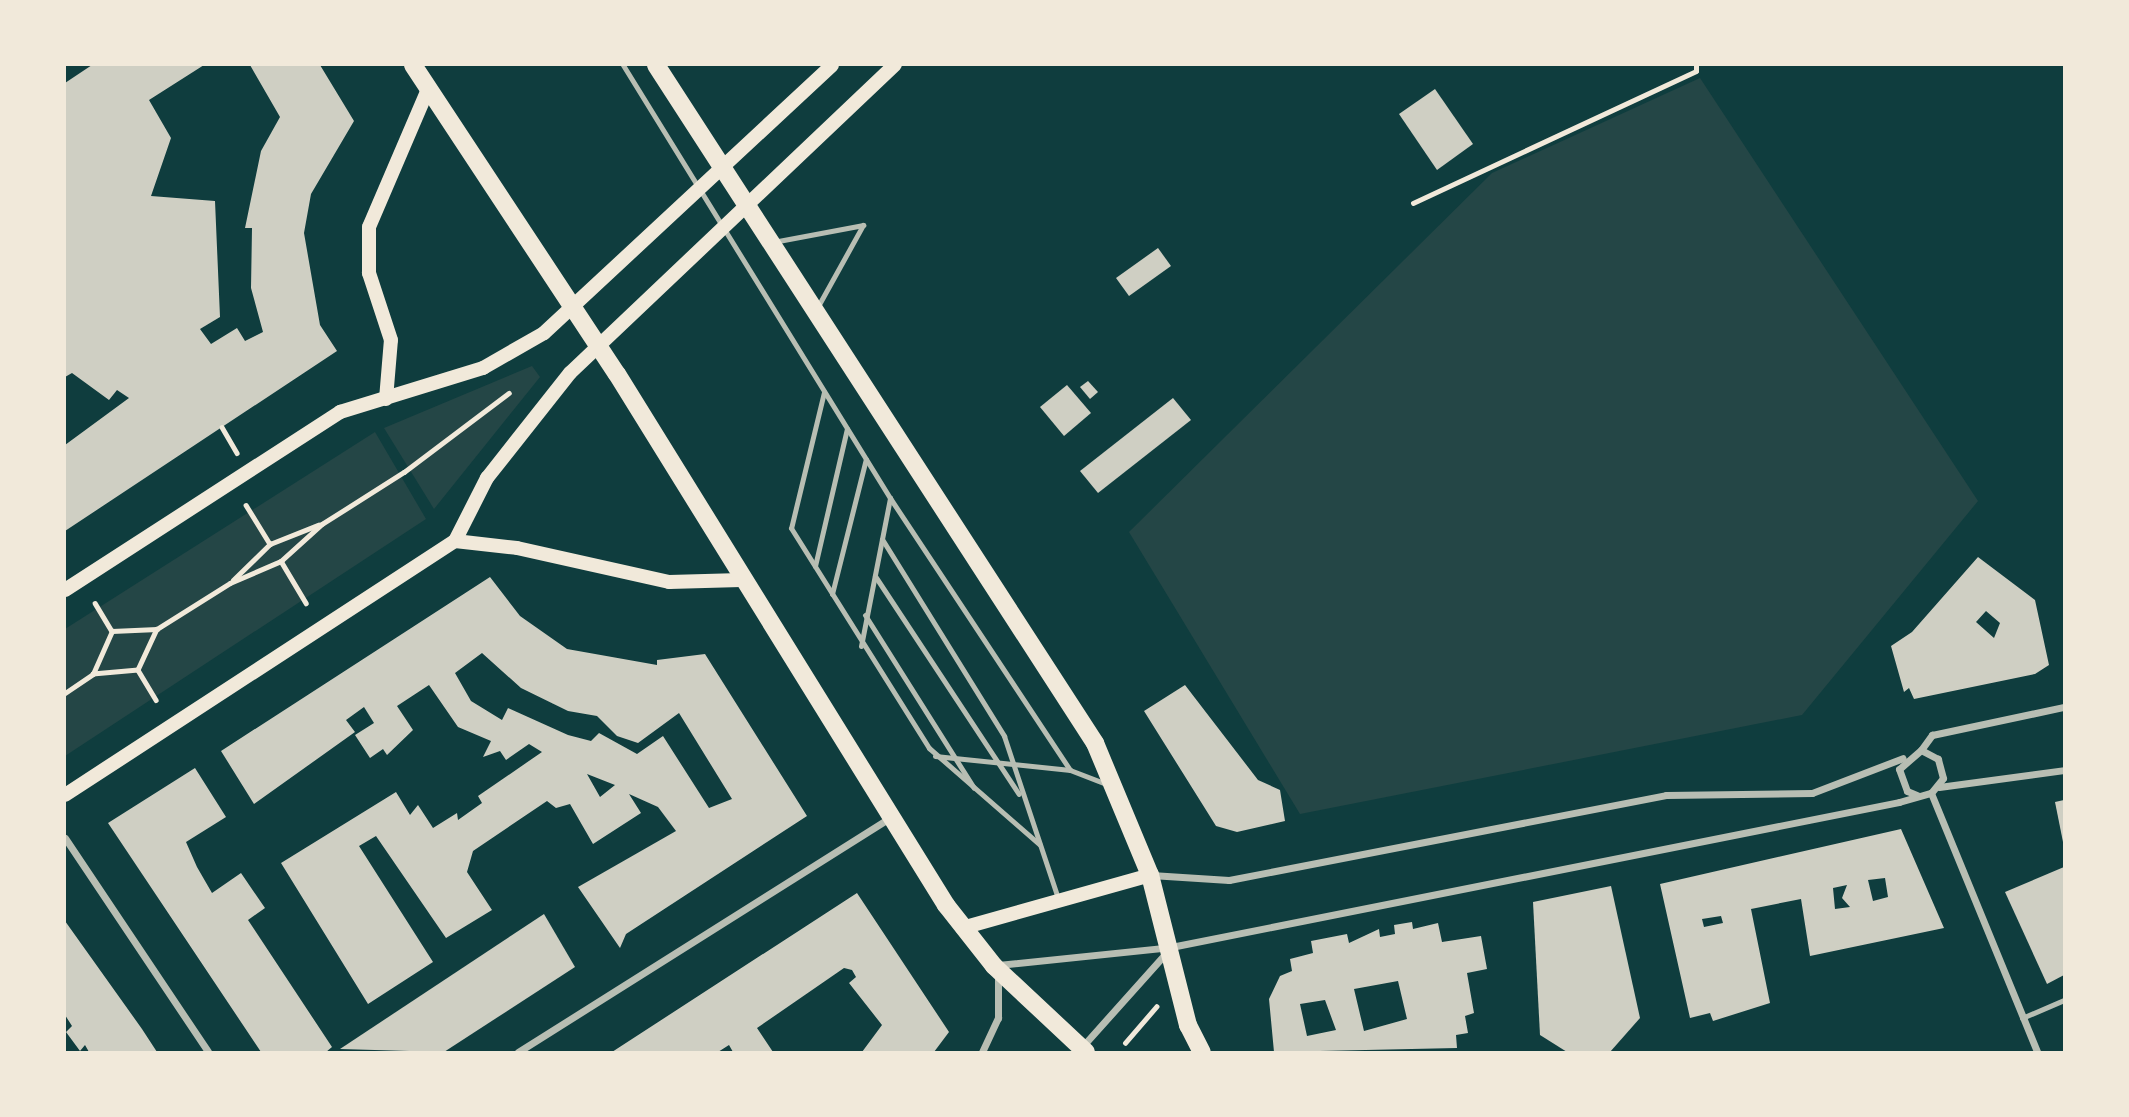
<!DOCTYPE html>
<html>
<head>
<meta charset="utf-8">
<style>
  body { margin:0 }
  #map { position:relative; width:2129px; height:1117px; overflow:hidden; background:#0f3d3e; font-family:Helvetica,sans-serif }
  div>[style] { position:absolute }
  .green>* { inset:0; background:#244646 }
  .building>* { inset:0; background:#cfcfc3 }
  .path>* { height:4.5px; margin:-2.25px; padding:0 2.25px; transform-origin:2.25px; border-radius:2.25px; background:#f1e9da }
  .service>* { height:5px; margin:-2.5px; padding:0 2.5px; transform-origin:2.5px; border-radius:2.5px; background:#b8beb3 }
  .minor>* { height:7px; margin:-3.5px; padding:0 3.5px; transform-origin:3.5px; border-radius:3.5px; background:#b8beb3 }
  .secondary>* { height:14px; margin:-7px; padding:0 7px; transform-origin:7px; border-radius:7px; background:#f1e9da }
  .primary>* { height:18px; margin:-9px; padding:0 9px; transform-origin:9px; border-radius:9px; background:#f1e9da }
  span { translate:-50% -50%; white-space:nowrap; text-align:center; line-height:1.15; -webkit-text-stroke:5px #f1e9da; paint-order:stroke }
  .frame { position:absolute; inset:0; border:66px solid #f1e9da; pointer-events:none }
</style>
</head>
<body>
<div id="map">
  <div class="green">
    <div style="clip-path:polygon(1700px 78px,1978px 501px,1802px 715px,1300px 814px,1129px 532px,1492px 173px)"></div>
    <div style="clip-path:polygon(532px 366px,540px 377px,434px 509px,384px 428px)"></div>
    <div style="clip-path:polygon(375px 432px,426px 519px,65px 756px,65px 629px)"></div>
  </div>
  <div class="building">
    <div style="clip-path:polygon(92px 65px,204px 65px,149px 100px,171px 138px,151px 196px,215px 201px,220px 317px,200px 329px,211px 344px,237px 328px,245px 341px,263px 332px,251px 288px,252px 228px,245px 228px,261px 151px,280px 117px,250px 65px,320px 65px,354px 121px,311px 194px,304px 233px,320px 325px,337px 351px,65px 531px,65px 445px,129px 398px,117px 390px,109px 400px,72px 373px,65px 377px,65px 83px)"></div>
    <div style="clip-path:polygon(1435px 89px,1473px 144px,1437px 170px,1399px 114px)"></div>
    <div style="clip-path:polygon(1158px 248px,1171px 266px,1129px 296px,1116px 278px)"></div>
    <div style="clip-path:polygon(1088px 381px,1098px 392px,1090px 399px,1080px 387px)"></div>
    <div style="clip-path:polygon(1067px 385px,1091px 413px,1064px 436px,1040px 407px)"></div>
    <div style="clip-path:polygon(1173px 398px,1191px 420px,1098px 493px,1080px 471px)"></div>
    <div style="clip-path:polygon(evenodd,1978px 557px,2035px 600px,2049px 665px,2035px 674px,1914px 699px,1909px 688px,1904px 692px,1891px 646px,1912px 632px,1978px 557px,1986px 611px,2000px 623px,1994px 638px,1976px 622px,1986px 611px)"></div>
    <div style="clip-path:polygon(evenodd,490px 577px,520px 616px,567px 649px,657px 665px,657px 660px,705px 654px,807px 816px,626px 934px,620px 948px,578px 887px,676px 831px,658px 807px,629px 794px,641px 813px,593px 844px,570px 804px,556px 808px,547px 801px,473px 851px,467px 872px,492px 910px,446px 938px,376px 836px,359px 846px,433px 962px,368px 1004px,281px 863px,396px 792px,410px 815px,418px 805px,433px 828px,457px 813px,458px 820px,482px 803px,478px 796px,542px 752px,529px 744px,506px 760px,500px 751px,483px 757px,491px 741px,458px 727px,429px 685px,397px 706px,413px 730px,387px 755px,383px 749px,370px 758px,355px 735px,374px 723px,364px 707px,346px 720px,355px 732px,254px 804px,221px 751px,490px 577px,482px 653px,521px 688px,568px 711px,597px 716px,617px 736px,638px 743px,679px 713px,732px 799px,709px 808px,663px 736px,637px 754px,599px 733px,591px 741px,568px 735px,508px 708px,502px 720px,471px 701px,455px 673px,482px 653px,490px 577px,587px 774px,615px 785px,600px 797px,587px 774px)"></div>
    <div style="clip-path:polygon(1185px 685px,1258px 780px,1280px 790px,1285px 821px,1237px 832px,1216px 826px,1144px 711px)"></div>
    <div style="clip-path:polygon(195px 768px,226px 817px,186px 842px,197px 867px,212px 893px,241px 873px,265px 908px,248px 920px,332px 1047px,326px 1052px,261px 1052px,108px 823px)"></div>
    <div style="clip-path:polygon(2064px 800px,2064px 842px,2063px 842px,2055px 802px)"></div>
    <div style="clip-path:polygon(evenodd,1901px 829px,1944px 928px,1810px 956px,1801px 899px,1751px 909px,1770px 1003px,1713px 1021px,1710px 1013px,1690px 1018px,1660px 884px,1901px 829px,1885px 878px,1888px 897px,1873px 901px,1868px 880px,1885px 878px,1901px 829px,1847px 885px,1842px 898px,1850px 907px,1835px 909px,1833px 888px,1847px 885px,1901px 829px,1721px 916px,1723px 923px,1704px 927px,1702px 919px,1721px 916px)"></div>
    <div style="clip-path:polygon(2064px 867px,2064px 975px,2047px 984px,2005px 892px)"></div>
    <div style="clip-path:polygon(1611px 886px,1640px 1018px,1610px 1052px,1567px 1052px,1540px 1035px,1533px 902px)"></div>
    <div style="clip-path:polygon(857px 893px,949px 1032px,934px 1052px,862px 1052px,882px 1025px,849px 983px,856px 977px,852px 970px,844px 968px,757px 1028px,773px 1052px,733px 1052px,729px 1045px,718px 1052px,612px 1052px)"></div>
    <div style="clip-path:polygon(544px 914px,575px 967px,444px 1052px,340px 1049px)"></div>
    <div style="clip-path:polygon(65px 921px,142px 1029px,157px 1052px,89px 1052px,85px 1045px,80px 1051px,66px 1032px,72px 1026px,65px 1015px)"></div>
    <div style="clip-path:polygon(evenodd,1412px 922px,1413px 929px,1438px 923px,1442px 942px,1481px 936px,1487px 969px,1467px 973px,1474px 1013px,1465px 1016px,1468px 1033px,1456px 1035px,1457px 1048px,1274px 1052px,1269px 999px,1280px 976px,1292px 971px,1290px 959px,1313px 953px,1311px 941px,1347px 934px,1349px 943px,1379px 929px,1380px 937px,1395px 934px,1394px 925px,1412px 922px,1398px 981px,1407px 1019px,1364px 1031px,1354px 989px,1398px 981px,1412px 922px,1325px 1000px,1336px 1030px,1307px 1036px,1300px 1004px,1325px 1000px)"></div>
  </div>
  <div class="path">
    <div style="left:1413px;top:203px;width:312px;rotate:-25deg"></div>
    <div style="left:1696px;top:71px;width:6px;rotate:-90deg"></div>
    <div style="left:222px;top:427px;width:30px;rotate:60deg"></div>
    <div style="left:404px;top:472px;width:131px;rotate:-37deg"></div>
    <div style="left:246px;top:505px;width:46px;rotate:58.4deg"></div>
    <div style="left:281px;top:561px;width:49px;rotate:59.2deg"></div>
    <div style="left:233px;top:580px;width:52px;rotate:-44.2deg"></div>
    <div style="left:270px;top:544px;width:52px;rotate:-21.6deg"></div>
    <div style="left:95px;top:603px;width:33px;rotate:59deg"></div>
    <div style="left:157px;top:629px;width:45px;rotate:114.9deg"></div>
    <div style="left:138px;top:670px;width:45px;rotate:174.9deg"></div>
    <div style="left:93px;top:674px;width:47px;rotate:-66.2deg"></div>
    <div style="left:112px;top:631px;width:45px;rotate:-2.5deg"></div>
    <div style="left:157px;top:629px;width:86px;rotate:-32.2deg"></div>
    <div style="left:230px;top:583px;width:56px;rotate:-23.3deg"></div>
    <div style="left:281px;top:561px;width:55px;rotate:-42.1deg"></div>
    <div style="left:322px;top:524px;width:97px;rotate:-32.4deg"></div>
    <div style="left:138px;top:670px;width:35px;rotate:59deg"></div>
    <div style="left:65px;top:693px;width:34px;rotate:-34deg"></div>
    <div style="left:1125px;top:1043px;width:48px;rotate:-49.3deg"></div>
  </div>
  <div class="service">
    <div style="left:623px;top:65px;width:509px;rotate:58.34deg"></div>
    <div style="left:890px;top:498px;width:326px;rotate:56.5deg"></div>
    <div style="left:773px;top:242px;width:92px;rotate:-10.7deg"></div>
    <div style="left:817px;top:308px;width:95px;rotate:-61deg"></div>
    <div style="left:824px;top:392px;width:140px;rotate:103.6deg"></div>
    <div style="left:791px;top:528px;width:260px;rotate:57.9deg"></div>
    <div style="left:929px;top:748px;width:147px;rotate:41.1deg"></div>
    <div style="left:882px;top:539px;width:232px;rotate:58.2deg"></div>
    <div style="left:1004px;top:736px;width:171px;rotate:71.6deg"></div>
    <div style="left:815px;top:566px;width:141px;rotate:-76.9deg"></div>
    <div style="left:875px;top:576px;width:261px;rotate:56.6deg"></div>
    <div style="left:832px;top:594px;width:139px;rotate:-75.9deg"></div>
    <div style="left:865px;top:615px;width:204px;rotate:57.8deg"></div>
    <div style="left:861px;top:646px;width:151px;rotate:-78.9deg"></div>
    <div style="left:935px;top:756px;width:136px;rotate:5.9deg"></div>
    <div style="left:1070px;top:770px;width:40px;rotate:21deg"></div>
    <div style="left:2022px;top:1018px;width:46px;rotate:-23.2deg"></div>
  </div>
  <div class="minor">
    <div style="left:1921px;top:750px;width:19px;rotate:-54deg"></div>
    <div style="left:1932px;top:735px;width:135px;rotate:-12deg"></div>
    <div style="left:1939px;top:787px;width:126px;rotate:-7.7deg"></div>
    <div style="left:1931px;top:793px;width:280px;rotate:67.7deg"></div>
    <div style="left:65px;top:838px;width:257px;rotate:56.2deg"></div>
    <div style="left:1151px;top:875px;width:78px;rotate:3.7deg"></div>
    <div style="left:1229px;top:880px;width:445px;rotate:-11deg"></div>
    <div style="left:1666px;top:795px;width:146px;rotate:-0.8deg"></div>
    <div style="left:1812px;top:793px;width:97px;rotate:-21deg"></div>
    <div style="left:998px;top:965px;width:174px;rotate:-5.9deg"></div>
    <div style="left:1171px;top:947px;width:742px;rotate:-11.26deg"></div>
    <div style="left:1899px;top:802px;width:33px;rotate:-16deg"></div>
    <div style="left:1931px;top:793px;width:19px;rotate:-51deg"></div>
    <div style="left:1943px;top:778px;width:20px;rotate:-105deg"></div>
    <div style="left:1938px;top:759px;width:19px;rotate:-152deg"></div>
    <div style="left:1921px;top:750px;width:29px;rotate:139deg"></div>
    <div style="left:1899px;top:769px;width:23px;rotate:70deg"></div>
    <div style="left:1907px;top:791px;width:11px;rotate:22deg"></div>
    <div style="left:1081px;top:1048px;width:127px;rotate:-48.2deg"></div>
    <div style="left:518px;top:1052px;width:439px;rotate:-32.2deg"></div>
    <div style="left:982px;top:1052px;width:38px;rotate:-65deg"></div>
    <div style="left:998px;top:1018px;width:41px;rotate:-90deg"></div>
  </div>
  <div class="secondary">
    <div style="left:386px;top:399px;width:59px;rotate:-85.2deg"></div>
    <div style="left:391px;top:340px;width:71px;rotate:-108.2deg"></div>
    <div style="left:369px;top:273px;width:46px;rotate:-90deg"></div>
    <div style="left:369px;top:227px;width:152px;rotate:-66.8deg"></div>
    <div style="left:455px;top:541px;width:71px;rotate:-63.1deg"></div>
    <div style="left:487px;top:478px;width:134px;rotate:-51.7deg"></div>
    <div style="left:570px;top:373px;width:448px;rotate:-43.5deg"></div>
    <div style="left:455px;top:541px;width:62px;rotate:6.4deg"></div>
    <div style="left:517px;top:548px;width:156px;rotate:12.6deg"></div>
    <div style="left:669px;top:582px;width:72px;rotate:-1.6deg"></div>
    <div style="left:65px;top:590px;width:328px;rotate:-32.9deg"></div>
    <div style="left:340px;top:412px;width:150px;rotate:-17.1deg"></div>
    <div style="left:483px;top:368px;width:70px;rotate:-29.8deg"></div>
    <div style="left:544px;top:333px;width:393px;rotate:-42.9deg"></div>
    <div style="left:65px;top:795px;width:465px;rotate:-33.1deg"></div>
    <div style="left:962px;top:928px;width:195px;rotate:-15.7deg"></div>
  </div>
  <div class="primary">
    <div style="left:413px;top:65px;width:370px;rotate:56.6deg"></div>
    <div style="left:617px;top:374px;width:625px;rotate:58.22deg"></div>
    <div style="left:946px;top:905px;width:78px;rotate:51.8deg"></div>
    <div style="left:994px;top:966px;width:126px;rotate:43.1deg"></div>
    <div style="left:656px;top:65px;width:808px;rotate:57.08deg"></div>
    <div style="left:1095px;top:743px;width:143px;rotate:67.4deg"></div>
    <div style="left:1150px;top:875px;width:155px;rotate:75.8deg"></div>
    <div style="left:1188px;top:1025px;width:30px;rotate:63deg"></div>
  </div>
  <div class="frame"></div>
</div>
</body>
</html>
